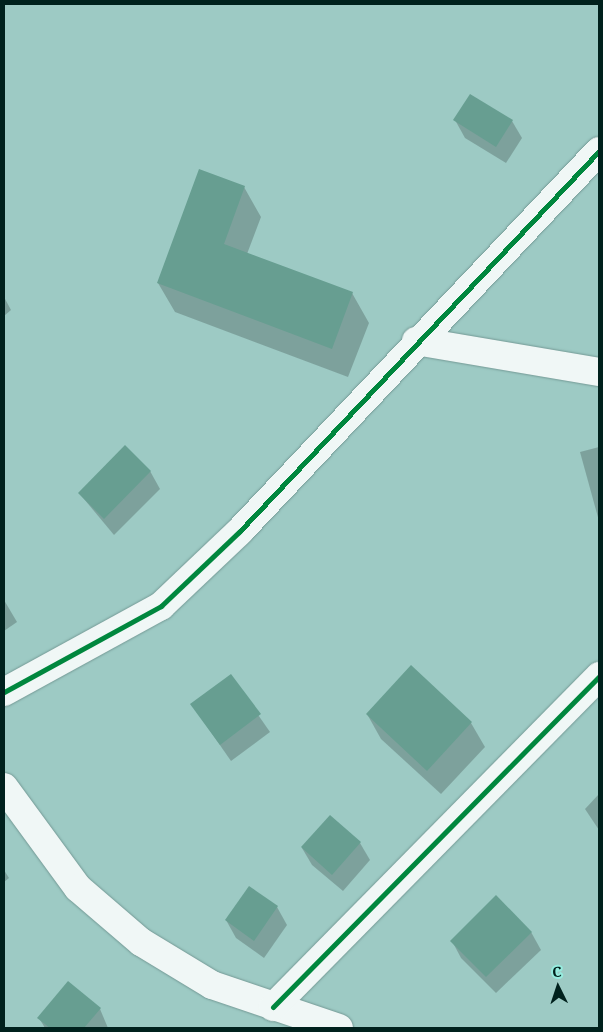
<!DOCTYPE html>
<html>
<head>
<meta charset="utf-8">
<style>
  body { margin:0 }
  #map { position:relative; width:603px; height:1032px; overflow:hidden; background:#9dcac4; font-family:"Noto Serif",serif }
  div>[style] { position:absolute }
  .shadow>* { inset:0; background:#0003 }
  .building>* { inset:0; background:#679e91 }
  .roads { filter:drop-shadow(0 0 1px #749995) drop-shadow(0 0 1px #749995) }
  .minor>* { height:28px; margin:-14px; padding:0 14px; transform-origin:14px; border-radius:14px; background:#f0f7f6 }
  .cycleway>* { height:5px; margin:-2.5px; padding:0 2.5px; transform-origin:2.5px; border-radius:2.5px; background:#00873e }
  span { translate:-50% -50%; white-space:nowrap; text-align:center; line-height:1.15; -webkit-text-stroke:4px #96ecdf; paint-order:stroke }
  .frame { position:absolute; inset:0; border:5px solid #00211d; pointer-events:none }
  .north { position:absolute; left:533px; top:962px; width:50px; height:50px; -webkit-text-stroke:4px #96ecdf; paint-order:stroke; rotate:356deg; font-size:14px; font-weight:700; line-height:20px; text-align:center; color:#00211d }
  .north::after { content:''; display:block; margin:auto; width:18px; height:22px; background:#00211d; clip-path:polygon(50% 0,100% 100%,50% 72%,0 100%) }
</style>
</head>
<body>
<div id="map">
  <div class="shadow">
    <div style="clip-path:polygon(455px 120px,512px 121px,522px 138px,506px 163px,465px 138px)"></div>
    <div style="clip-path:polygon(244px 187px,261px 217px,247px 254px,352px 293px,369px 323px,348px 377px,175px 312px,158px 283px)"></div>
    <div style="clip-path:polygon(4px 297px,11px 310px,4px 316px)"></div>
    <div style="clip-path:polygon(599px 447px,599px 521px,580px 452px)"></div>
    <div style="clip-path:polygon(150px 471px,160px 489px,114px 535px,79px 493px)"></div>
    <div style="clip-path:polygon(4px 600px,17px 622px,4px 631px)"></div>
    <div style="clip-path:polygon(411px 667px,471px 723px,485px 747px,441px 794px,381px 739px,367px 714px)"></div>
    <div style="clip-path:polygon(231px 676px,270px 732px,231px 761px,192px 705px)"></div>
    <div style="clip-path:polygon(599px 794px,599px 830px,585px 809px)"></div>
    <div style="clip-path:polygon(360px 843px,370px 860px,343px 891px,312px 865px,302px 848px)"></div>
    <div style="clip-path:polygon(4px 870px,9px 878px,4px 882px)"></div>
    <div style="clip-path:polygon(249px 888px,277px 907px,287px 925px,264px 958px,236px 938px,226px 920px)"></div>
    <div style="clip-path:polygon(531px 932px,541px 950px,496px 993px,461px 958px,452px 941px)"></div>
    <div style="clip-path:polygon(100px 1009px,108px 1028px,45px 1028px,39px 1018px)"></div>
  </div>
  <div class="building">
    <div style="clip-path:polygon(470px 94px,513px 120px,496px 147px,453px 120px)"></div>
    <div style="clip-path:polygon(199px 169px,245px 186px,224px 244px,353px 292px,332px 349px,157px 283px)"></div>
    <div style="clip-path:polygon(125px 445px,151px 471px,104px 519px,78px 493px)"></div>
    <div style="clip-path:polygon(411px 665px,472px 722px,427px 771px,366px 714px)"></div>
    <div style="clip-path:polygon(231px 674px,261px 714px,220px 745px,190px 704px)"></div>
    <div style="clip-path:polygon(330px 815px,361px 842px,332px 875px,301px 847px)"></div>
    <div style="clip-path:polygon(249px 886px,278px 906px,254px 941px,225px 920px)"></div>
    <div style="clip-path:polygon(496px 895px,532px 932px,486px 977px,450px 941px)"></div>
    <div style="clip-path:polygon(68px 981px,101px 1008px,84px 1028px,50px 1028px,37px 1018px)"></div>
  </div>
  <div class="roads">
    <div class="minor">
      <div style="left:416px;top:341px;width:186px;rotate:9.6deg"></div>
      <div style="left:4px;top:692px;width:179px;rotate:-28.7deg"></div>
      <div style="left:161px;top:606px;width:108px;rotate:-43.5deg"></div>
      <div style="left:239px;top:532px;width:524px;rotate:-46.62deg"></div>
      <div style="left:4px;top:787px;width:125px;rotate:53.8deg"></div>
      <div style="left:78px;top:888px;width:83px;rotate:40.6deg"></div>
      <div style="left:141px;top:942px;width:83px;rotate:31.2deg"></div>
      <div style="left:212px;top:985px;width:134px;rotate:18.7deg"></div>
      <div style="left:273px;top:1007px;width:465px;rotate:-45.4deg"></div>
    </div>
  </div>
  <div class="cycleway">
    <div style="left:4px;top:692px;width:179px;rotate:-28.7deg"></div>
    <div style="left:161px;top:606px;width:108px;rotate:-43.5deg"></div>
    <div style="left:239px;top:532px;width:524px;rotate:-46.62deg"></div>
    <div style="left:273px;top:1007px;width:465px;rotate:-45.4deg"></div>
  </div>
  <div class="frame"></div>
  <div class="north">С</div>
</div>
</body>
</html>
